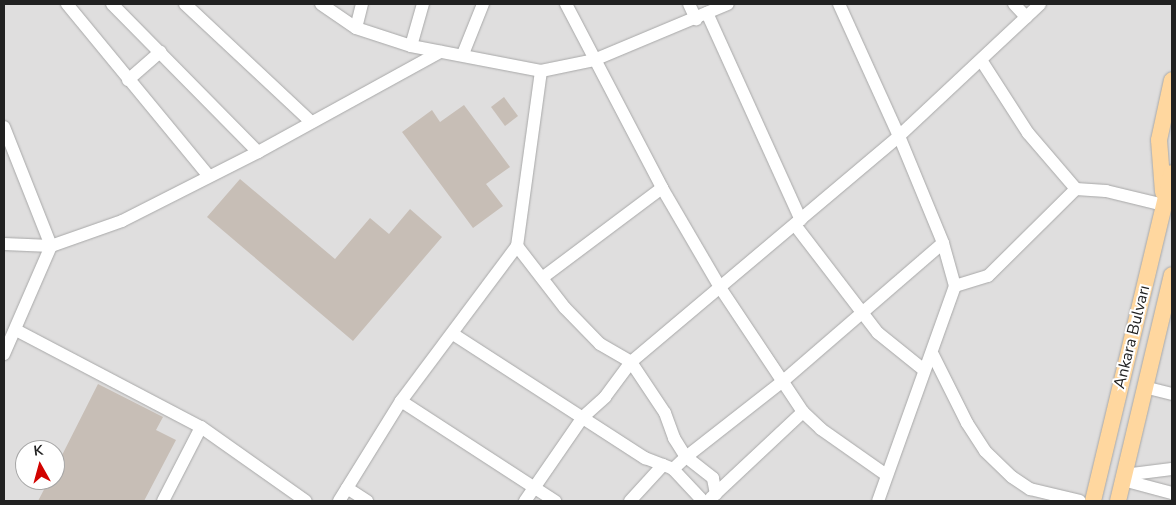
<!DOCTYPE html>
<html>
<head>
<meta charset="utf-8">
<style>
  body { margin:0 }
  #map { position:relative; width:1176px; height:505px; overflow:hidden; background:#f2efe7; font-family:"Nunito Sans",sans-serif }
  div>[style] { position:absolute }
  .residential>* { inset:0; background:#dfdede }
  .building>* { inset:0; background:#c7beb6 }
  .roads { filter:drop-shadow(0 0 1px #a8a8a8) drop-shadow(0 0 1px #a8a8a8) }
  .minor>* { height:12px; margin:-6px; padding:0 6px; transform-origin:6px; border-radius:6px; background:#fff }
  .major>* { height:16px; margin:-8px; padding:0 8px; transform-origin:8px; border-radius:8px; background:#ffd79f }
  span { translate:-50% -50%; white-space:nowrap; text-align:center; line-height:1.15; -webkit-text-stroke:4px #fff; paint-order:stroke }
  .street-label { font-size:16px; color:#212121 }
  .frame { position:absolute; inset:0; border:5px solid #212121; pointer-events:none }
  .north { position:absolute; left:15px; top:440px; width:50px; height:50px; box-sizing:border-box; background:#fff; border:1px solid #a6a6a6; border-radius:50%; rotate:353deg; font-size:14px; font-weight:700; line-height:20px; text-align:center; color:#212121 }
  .north::after { content:''; display:block; margin:auto; width:18px; height:22px; background:#d20300; clip-path:polygon(50% 0,100% 100%,50% 72%,0 100%) }
</style>
</head>
<body>
<div id="map">
  <div class="residential">
    <div style="clip-path:polygon(evenodd,4px 4px,1172px 4px,1172px 501px,4px 501px,4px 4px,25px 450px,55px 450px,55px 480px,25px 480px,25px 450px)"></div>
  </div>
  <div class="building">
    <div style="clip-path:polygon(504px 97px,518px 116px,505px 126px,491px 107px)"></div>
    <div style="clip-path:polygon(464px 105px,510px 167px,486px 184px,503px 206px,473px 228px,402px 132px,432px 110px,440px 122px)"></div>
    <div style="clip-path:polygon(240px 179px,335px 259px,370px 218px,389px 234px,410px 209px,442px 237px,353px 341px,207px 217px)"></div>
    <div style="clip-path:polygon(98px 384px,163px 417px,156px 430px,176px 440px,144px 501px,38px 501px,49px 480px,55px 480px,55px 469px)"></div>
  </div>
  <div class="roads">
    <div class="minor">
      <div style="left:67px;top:4px;width:223px;rotate:50.5deg"></div>
      <div style="left:112px;top:4px;width:208px;rotate:45.4deg"></div>
      <div style="left:185px;top:4px;width:173px;rotate:43.1deg"></div>
      <div style="left:321px;top:4px;width:42px;rotate:34.4deg"></div>
      <div style="left:356px;top:28px;width:58px;rotate:18.1deg"></div>
      <div style="left:411px;top:46px;width:132px;rotate:10.9deg"></div>
      <div style="left:541px;top:71px;width:54px;rotate:-11.7deg"></div>
      <div style="left:594px;top:60px;width:145px;rotate:-22.7deg"></div>
      <div style="left:566px;top:4px;width:208px;rotate:62.4deg"></div>
      <div style="left:662px;top:188px;width:117px;rotate:59.7deg"></div>
      <div style="left:721px;top:289px;width:148px;rotate:56.3deg"></div>
      <div style="left:803px;top:412px;width:25px;rotate:43deg"></div>
      <div style="left:821px;top:429px;width:78px;rotate:35.1deg"></div>
      <div style="left:689px;top:4px;width:17px;rotate:65deg"></div>
      <div style="left:839px;top:4px;width:145px;rotate:65.6deg"></div>
      <div style="left:899px;top:136px;width:116px;rotate:67.6deg"></div>
      <div style="left:943px;top:243px;width:45px;rotate:74.4deg"></div>
      <div style="left:955px;top:286px;width:228px;rotate:109.7deg"></div>
      <div style="left:1014px;top:4px;width:18px;rotate:47deg"></div>
      <div style="left:707px;top:13px;width:227px;rotate:65.6deg"></div>
      <div style="left:356px;top:28px;width:25px;rotate:-76deg"></div>
      <div style="left:411px;top:46px;width:44px;rotate:-74.1deg"></div>
      <div style="left:463px;top:54px;width:54px;rotate:-68.2deg"></div>
      <div style="left:981px;top:60px;width:87px;rotate:57.2deg"></div>
      <div style="left:1028px;top:133px;width:74px;rotate:49.4deg"></div>
      <div style="left:541px;top:71px;width:177px;rotate:97.8deg"></div>
      <div style="left:517px;top:246px;width:78px;rotate:52.3deg"></div>
      <div style="left:565px;top:308px;width:50px;rotate:45.8deg"></div>
      <div style="left:600px;top:344px;width:36px;rotate:30deg"></div>
      <div style="left:631px;top:362px;width:351px;rotate:-40.1deg"></div>
      <div style="left:899px;top:136px;width:193px;rotate:-43.1deg"></div>
      <div style="left:128px;top:80px;width:43px;rotate:-41.2deg"></div>
      <div style="left:4px;top:127px;width:128px;rotate:68.4deg"></div>
      <div style="left:51px;top:246px;width:118px;rotate:113.5deg"></div>
      <div style="left:795px;top:225px;width:136px;rotate:52.5deg"></div>
      <div style="left:878px;top:333px;width:59px;rotate:38.8deg"></div>
      <div style="left:4px;top:244px;width:47px;rotate:2.4deg"></div>
      <div style="left:51px;top:246px;width:75px;rotate:-19.4deg"></div>
      <div style="left:122px;top:221px;width:153px;rotate:-26.9deg"></div>
      <div style="left:258px;top:152px;width:208px;rotate:-28.8deg"></div>
      <div style="left:542px;top:278px;width:150px;rotate:-36.9deg"></div>
      <div style="left:955px;top:286px;width:34px;rotate:-17deg"></div>
      <div style="left:988px;top:276px;width:124px;rotate:-44.7deg"></div>
      <div style="left:1076px;top:189px;width:30px;rotate:4deg"></div>
      <div style="left:1106px;top:191px;width:60px;rotate:13.6deg"></div>
      <div style="left:16px;top:330px;width:209px;rotate:27.7deg"></div>
      <div style="left:201px;top:427px;width:128px;rotate:35.2deg"></div>
      <div style="left:453px;top:334px;width:229px;rotate:32.9deg"></div>
      <div style="left:645px;top:458px;width:30px;rotate:21deg"></div>
      <div style="left:933px;top:355px;width:76px;rotate:63.4deg"></div>
      <div style="left:967px;top:423px;width:33px;rotate:57deg"></div>
      <div style="left:985px;top:451px;width:37px;rotate:44deg"></div>
      <div style="left:1012px;top:477px;width:22px;rotate:34deg"></div>
      <div style="left:1030px;top:489px;width:51px;rotate:13.5deg"></div>
      <div style="left:1144px;top:387px;width:29px;rotate:14deg"></div>
      <div style="left:401px;top:401px;width:184px;rotate:33deg"></div>
      <div style="left:1124px;top:475px;width:48px;rotate:-7.1deg"></div>
      <div style="left:1123px;top:480px;width:51px;rotate:14.9deg"></div>
      <div style="left:347px;top:488px;width:24px;rotate:33deg"></div>
      <div style="left:716px;top:494px;width:16px;rotate:-101deg"></div>
      <div style="left:713px;top:478px;width:34px;rotate:-142deg"></div>
      <div style="left:686px;top:457px;width:123px;rotate:-38.1deg"></div>
      <div style="left:783px;top:381px;width:211px;rotate:-40.8deg"></div>
      <div style="left:711px;top:498px;width:126px;rotate:-43.1deg"></div>
      <div style="left:163px;top:501px;width:83px;rotate:-62.8deg"></div>
      <div style="left:339px;top:501px;width:118px;rotate:-58.2deg"></div>
      <div style="left:401px;top:401px;width:194px;rotate:-53.2deg"></div>
      <div style="left:525px;top:501px;width:102px;rotate:-55.4deg"></div>
      <div style="left:583px;top:417px;width:30px;rotate:-42deg"></div>
      <div style="left:605px;top:397px;width:44px;rotate:-53.4deg"></div>
      <div style="left:631px;top:362px;width:61px;rotate:56.3deg"></div>
      <div style="left:665px;top:413px;width:27px;rotate:70deg"></div>
      <div style="left:674px;top:438px;width:22px;rotate:58deg"></div>
      <div style="left:686px;top:457px;width:18px;rotate:137deg"></div>
      <div style="left:673px;top:469px;width:44px;rotate:46.8deg"></div>
      <div style="left:630px;top:501px;width:49px;rotate:-47.5deg"></div>
    </div>
    <div class="major">
      <div style="left:1163px;top:192px;width:52px;rotate:-94.4deg"></div>
      <div style="left:1159px;top:140px;width:61px;rotate:-77.8deg"></div>
      <div style="left:1093px;top:501px;width:337px;rotate:-76.5deg"></div>
      <div style="left:1118px;top:501px;width:232px;rotate:-76.6deg"></div>
    </div>
  </div>
  <div class="street-label">
    <span style="left:1132px;top:337px;rotate:-76deg">Ankara Bulvarı</span>
  </div>
  <div class="frame"></div>
  <div class="north">K</div>
</div>
</body>
</html>
